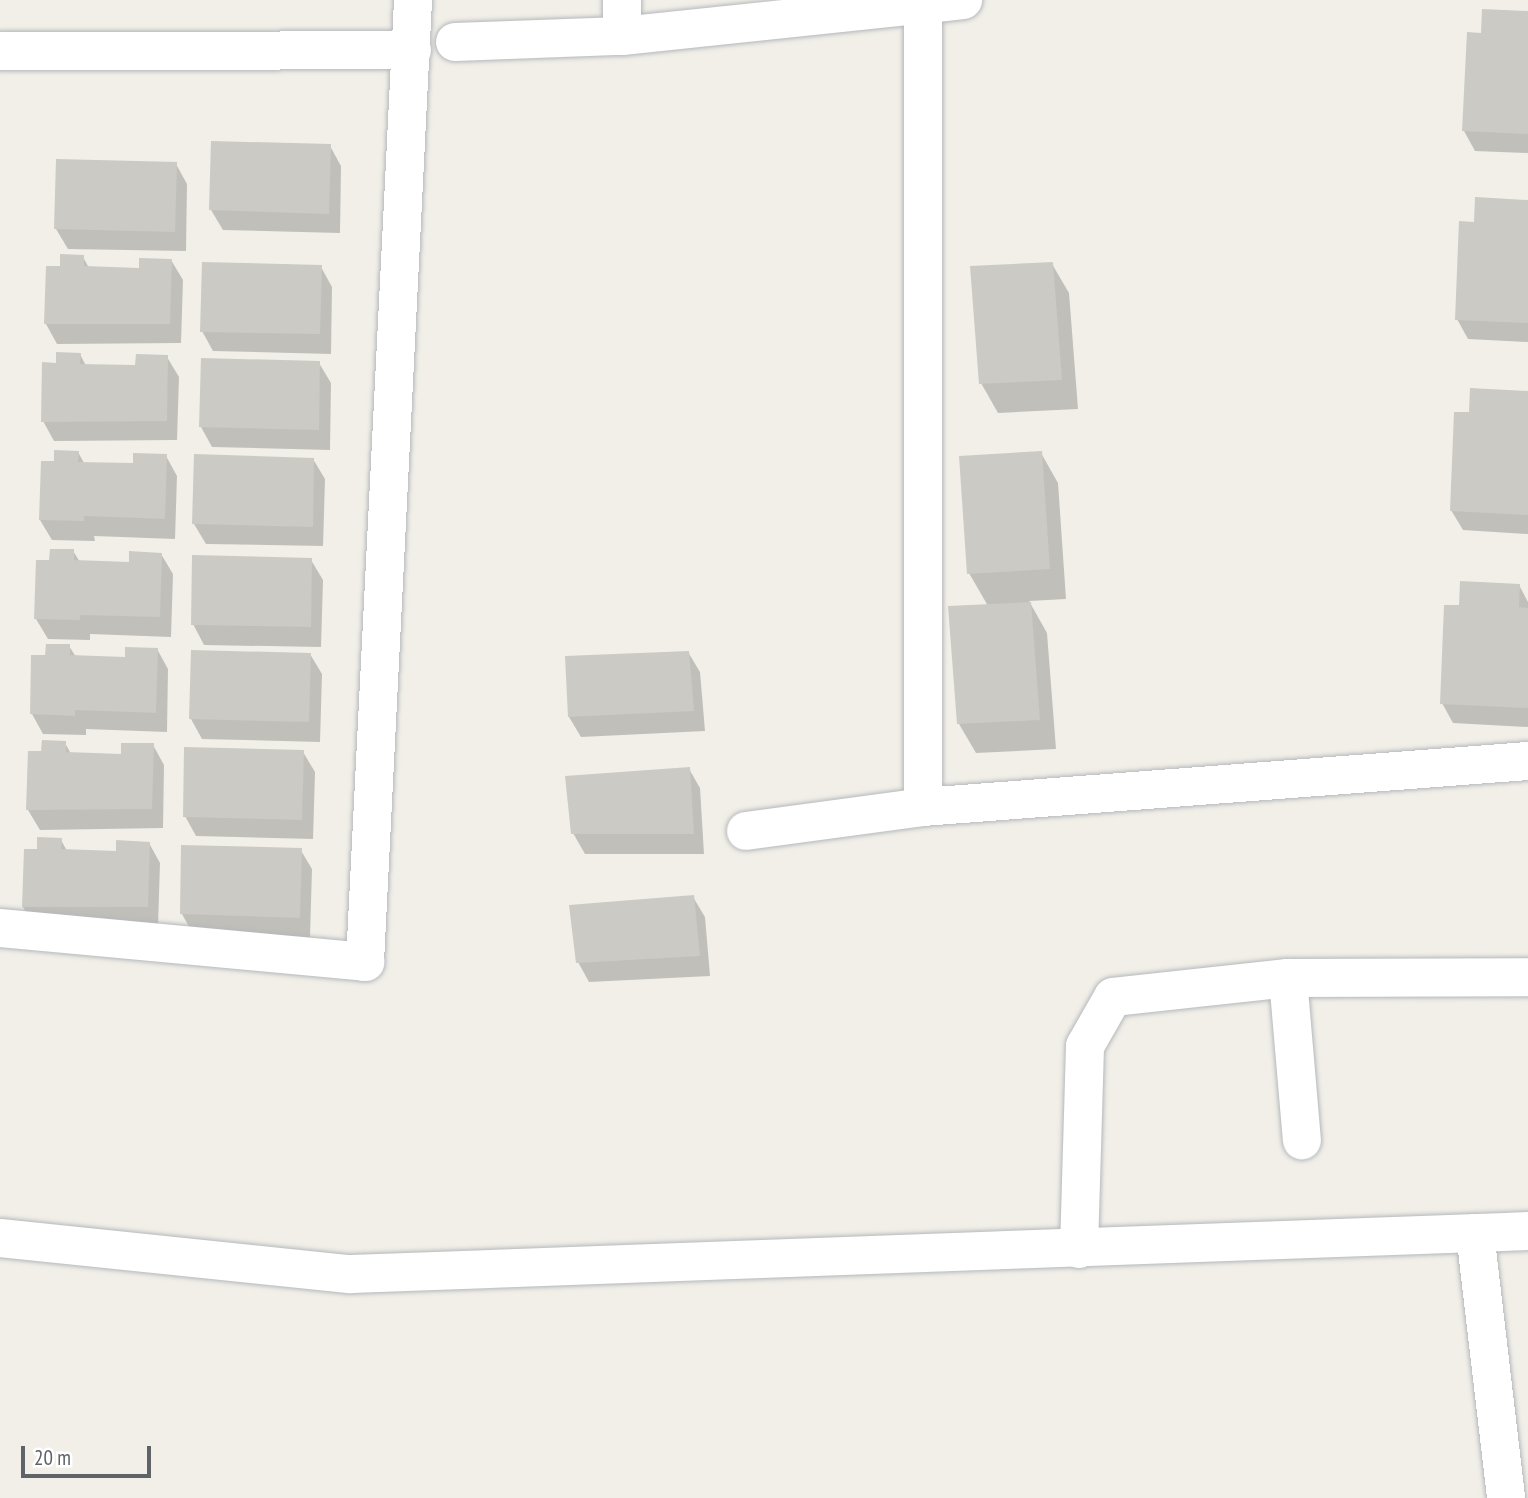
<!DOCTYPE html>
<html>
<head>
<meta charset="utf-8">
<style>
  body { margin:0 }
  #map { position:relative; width:1528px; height:1498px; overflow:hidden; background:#f1efe8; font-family:"PT Sans Narrow",sans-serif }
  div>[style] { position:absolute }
  .shadow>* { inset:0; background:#0003 }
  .building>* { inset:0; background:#cccac5 }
  .roads { filter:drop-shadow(0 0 2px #b5b8bc) drop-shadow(0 0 2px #b5b8bc) }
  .street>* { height:38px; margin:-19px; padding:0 19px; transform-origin:19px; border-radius:19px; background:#fff }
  span { translate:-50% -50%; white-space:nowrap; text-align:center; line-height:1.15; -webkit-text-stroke:6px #fff; paint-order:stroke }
  .scale { position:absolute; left:21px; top:1446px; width:130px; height:32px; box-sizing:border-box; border:4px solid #5f6368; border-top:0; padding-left:9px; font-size:21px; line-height:24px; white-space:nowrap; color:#5f6368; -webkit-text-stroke:5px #fff; paint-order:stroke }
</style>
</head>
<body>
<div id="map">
  <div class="shadow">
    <div style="clip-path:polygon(1528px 12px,1528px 153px,1475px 151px,1464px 131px,1483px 35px)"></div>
    <div style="clip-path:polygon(330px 146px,341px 166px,340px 233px,223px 230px,211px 210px)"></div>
    <div style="clip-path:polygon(176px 164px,187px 184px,186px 251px,68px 249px,56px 229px)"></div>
    <div style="clip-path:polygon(1528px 202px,1528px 342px,1468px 339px,1457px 319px,1476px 223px)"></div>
    <div style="clip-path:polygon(83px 257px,89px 268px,140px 270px,171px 260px,183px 280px,181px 343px,57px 344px,46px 324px,61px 268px)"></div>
    <div style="clip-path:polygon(1052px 264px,1069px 293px,1078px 409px,998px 413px,981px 383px)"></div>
    <div style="clip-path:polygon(321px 267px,332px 287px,331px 354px,213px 351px,202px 331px)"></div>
    <div style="clip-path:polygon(80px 354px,86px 366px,137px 367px,167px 357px,179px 377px,177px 440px,54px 441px,43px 421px,57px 365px)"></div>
    <div style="clip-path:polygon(319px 363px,331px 383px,330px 450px,212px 447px,201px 427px)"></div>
    <div style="clip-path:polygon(1528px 393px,1528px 534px,1463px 530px,1451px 510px,1471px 414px)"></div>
    <div style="clip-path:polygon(78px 452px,84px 463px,135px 465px,166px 456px,177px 476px,175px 539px,94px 536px,95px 541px,52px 540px,40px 520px)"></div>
    <div style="clip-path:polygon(1041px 453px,1058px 483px,1066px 599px,1029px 601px,1047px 633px,1056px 749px,976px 753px,959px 724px,988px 606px,969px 573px)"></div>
    <div style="clip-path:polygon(313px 459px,325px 479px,323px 546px,206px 544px,194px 524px)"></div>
    <div style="clip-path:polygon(73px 551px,80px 562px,130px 564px,161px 554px,173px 574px,171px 637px,90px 634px,90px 640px,48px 639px,36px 619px,51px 562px)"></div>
    <div style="clip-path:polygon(311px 560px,323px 580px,321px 647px,204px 645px,193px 624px)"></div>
    <div style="clip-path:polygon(1519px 585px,1528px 602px,1528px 727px,1453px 723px,1442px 703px)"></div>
    <div style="clip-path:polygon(69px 646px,76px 657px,126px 659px,157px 649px,168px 669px,167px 732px,86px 729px,86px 735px,43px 734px,32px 714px,47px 657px)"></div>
    <div style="clip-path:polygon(688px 652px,700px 672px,705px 731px,581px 737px,569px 717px)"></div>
    <div style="clip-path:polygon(310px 654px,322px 674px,320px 742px,202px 739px,191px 719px)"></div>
    <div style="clip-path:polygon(65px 743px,71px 754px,122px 755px,153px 745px,164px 765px,163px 828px,40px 830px,28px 810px,43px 753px)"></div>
    <div style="clip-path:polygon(303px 752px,315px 772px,313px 839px,196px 836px,185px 816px)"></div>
    <div style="clip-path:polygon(689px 769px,700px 788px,704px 854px,585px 854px,573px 833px)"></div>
    <div style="clip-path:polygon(61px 840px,67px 851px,118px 853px,149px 843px,160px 863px,158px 926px,35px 927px,23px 907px,39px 851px)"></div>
    <div style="clip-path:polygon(300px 849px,312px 869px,310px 937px,193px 934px,182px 914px)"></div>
    <div style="clip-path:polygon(693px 897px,705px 917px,710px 976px,589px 982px,578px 962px)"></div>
  </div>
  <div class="building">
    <div style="clip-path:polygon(1482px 9px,1528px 11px,1528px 134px,1462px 131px,1467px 32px,1481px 33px)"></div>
    <div style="clip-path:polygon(211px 141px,331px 144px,329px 214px,209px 210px)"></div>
    <div style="clip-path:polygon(56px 159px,177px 162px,175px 232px,54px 229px)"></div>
    <div style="clip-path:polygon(1475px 197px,1528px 200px,1528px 323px,1455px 320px,1459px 221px,1474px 222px)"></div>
    <div style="clip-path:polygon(60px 254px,84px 255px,84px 266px,139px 268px,139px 258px,172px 259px,170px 324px,44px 324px,46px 266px,60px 266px)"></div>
    <div style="clip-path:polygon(202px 262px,322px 265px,320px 334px,200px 332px)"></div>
    <div style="clip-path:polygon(1053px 262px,1062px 380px,979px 384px,970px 266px)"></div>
    <div style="clip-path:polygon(56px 352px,81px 353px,80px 364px,135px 365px,136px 354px,168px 355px,167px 421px,41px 422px,42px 362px,56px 363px)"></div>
    <div style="clip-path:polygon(201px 358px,320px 361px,319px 430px,199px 427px)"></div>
    <div style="clip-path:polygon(1470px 388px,1528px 391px,1528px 515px,1450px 511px,1454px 412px,1469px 412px)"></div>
    <div style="clip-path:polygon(54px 450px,79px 451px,78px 462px,133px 463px,133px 453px,167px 454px,165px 519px,84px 516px,84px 521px,39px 520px,41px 461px,54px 461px)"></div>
    <div style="clip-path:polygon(1042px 451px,1050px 569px,967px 574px,959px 456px)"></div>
    <div style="clip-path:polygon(194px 454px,314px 458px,313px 527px,192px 524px)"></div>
    <div style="clip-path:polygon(50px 549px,74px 549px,74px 560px,129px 562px,129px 551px,162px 553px,160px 617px,80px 615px,80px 620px,34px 619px,36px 560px,49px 560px)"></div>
    <div style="clip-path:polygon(192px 555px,312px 558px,311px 627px,191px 625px)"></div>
    <div style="clip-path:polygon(1460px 581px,1520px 584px,1519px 607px,1528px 608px,1528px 708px,1440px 704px,1444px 605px,1459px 605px)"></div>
    <div style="clip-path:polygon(1031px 602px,1040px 720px,957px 724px,948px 606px)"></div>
    <div style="clip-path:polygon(46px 644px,70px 644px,70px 655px,125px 657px,125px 647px,158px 648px,156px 713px,75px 710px,75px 716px,30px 714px,31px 655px,45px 655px)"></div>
    <div style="clip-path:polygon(191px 650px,311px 653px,309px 722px,189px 719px)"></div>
    <div style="clip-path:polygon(689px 651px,694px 711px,568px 717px,565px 656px)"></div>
    <div style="clip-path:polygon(42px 740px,66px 741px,66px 752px,121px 754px,121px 743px,154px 743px,152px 809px,26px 810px,28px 751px,41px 751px)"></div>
    <div style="clip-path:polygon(184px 747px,304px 750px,302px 820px,183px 817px)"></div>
    <div style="clip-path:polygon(690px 767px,694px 834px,571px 834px,565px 776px)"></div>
    <div style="clip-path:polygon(37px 837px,62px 838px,61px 849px,116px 851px,116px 840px,150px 842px,148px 907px,22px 907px,24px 849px,37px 849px)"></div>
    <div style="clip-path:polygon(181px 845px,302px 848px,300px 918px,180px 914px)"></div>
    <div style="clip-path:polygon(694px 895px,700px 956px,576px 963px,569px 905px)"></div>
  </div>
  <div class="roads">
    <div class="street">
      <div style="left:923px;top:6px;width:801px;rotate:90deg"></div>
      <div style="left:622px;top:36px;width:36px;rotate:-90deg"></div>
      <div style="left:455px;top:42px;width:167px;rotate:-2.1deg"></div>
      <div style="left:622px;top:36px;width:343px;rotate:-6deg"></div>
      <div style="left:0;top:51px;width:412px;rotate:-0.1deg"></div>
      <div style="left:746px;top:831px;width:179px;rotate:-7.7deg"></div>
      <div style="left:923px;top:807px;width:607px;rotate:-4.35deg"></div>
      <div style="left:0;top:928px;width:367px;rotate:5.3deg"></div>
      <div style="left:365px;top:962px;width:963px;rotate:-87.14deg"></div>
      <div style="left:1288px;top:978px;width:163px;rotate:85.1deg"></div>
      <div style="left:1475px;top:1233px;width:267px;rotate:83.3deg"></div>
      <div style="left:0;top:1238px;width:353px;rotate:5.9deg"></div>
      <div style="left:351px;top:1274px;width:1178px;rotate:-2.09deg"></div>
      <div style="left:1079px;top:1249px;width:203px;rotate:-88.3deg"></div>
      <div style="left:1085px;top:1046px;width:56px;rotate:-60.3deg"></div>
      <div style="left:1113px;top:997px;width:176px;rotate:-6.2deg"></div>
      <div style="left:1288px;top:978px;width:240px;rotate:-0.2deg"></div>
    </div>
  </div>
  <div class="scale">20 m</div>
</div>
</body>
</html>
